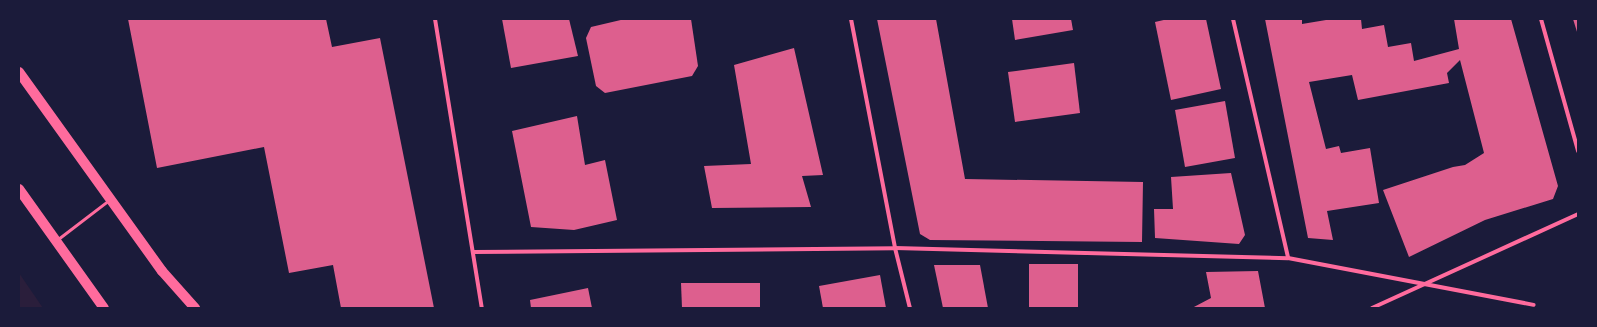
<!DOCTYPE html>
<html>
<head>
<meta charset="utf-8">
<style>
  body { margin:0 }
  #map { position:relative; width:1597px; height:327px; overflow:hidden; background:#1b1b3a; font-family:"Libre Baskerville",serif }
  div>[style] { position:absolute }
  .green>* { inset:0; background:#2a1e3b }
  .building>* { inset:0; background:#dd5f8e }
  .service>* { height:3px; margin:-1.5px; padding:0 1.5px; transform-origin:1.5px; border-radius:1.5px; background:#ff6b9d }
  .minor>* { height:4px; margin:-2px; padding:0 2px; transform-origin:2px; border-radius:2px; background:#ff6b9d }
  .primary>* { height:10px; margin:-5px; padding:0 5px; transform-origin:5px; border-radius:5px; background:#ff6b9d }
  span { translate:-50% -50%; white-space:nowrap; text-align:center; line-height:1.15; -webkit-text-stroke:3px #1b1b3a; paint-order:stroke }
  .frame { position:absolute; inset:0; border:20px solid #1b1b3a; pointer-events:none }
</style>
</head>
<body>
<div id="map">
  <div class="green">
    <div style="clip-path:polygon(19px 273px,43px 308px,19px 308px)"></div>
  </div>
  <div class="building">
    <div style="clip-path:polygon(128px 19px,326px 19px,332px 47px,380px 38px,434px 308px,341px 308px,333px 265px,289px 273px,264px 147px,157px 168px)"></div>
    <div style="clip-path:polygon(502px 19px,569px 19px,578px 56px,511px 68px)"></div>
    <div style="clip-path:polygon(625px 19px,691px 19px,698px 66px,692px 76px,605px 93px,596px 86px,586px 38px,591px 27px)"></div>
    <div style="clip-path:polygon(877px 19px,936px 19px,965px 179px,1143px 182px,1142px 242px,930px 240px,920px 234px)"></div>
    <div style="clip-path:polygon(1012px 19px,1071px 19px,1073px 30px,1015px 40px)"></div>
    <div style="clip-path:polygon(1168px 19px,1206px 19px,1221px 89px,1171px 100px,1155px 22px)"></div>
    <div style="clip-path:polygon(1265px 19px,1302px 19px,1302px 24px,1332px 19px,1361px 19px,1362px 29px,1384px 25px,1388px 47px,1411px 43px,1414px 61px,1459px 49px,1454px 19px,1511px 19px,1558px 186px,1553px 199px,1485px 220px,1409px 257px,1383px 190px,1453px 167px,1465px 165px,1484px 153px,1460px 60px,1447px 73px,1449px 83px,1358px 100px,1352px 75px,1309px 82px,1326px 149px,1339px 146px,1341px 153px,1370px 148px,1379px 203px,1327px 211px,1333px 240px,1308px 238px)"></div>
    <div style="clip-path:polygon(1573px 19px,1578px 19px,1578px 35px)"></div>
    <div style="clip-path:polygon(794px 48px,823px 175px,802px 176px,811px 207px,712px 208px,704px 166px,751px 164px,734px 65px)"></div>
    <div style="clip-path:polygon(1074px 63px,1080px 113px,1015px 122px,1008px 72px)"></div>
    <div style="clip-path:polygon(1225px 101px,1235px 158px,1185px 167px,1175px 110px)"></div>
    <div style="clip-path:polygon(577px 116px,585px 165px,605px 160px,617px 220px,574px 230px,531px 227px,512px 131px)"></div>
    <div style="clip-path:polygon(1231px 173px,1245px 235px,1239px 244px,1155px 238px,1154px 209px,1173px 209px,1171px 177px)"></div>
    <div style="clip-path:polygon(1029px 264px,1078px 264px,1078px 308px,1029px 308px)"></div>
    <div style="clip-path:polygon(934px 265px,980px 265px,988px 308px,943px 308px)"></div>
    <div style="clip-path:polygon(1258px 271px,1265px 308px,1192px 308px,1211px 298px,1206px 272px)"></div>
    <div style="clip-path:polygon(880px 275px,886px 308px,823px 308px,819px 286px)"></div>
    <div style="clip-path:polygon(681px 283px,760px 283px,760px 308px,682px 308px)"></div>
    <div style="clip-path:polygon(588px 288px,592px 308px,531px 308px,530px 300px)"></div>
  </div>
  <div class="service">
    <div style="left:58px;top:239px;width:64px;rotate:-37.4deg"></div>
  </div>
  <div class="minor">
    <div style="left:435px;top:19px;width:293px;rotate:80.8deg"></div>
    <div style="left:851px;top:19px;width:233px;rotate:79.1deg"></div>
    <div style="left:895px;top:248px;width:62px;rotate:76deg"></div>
    <div style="left:1233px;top:19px;width:245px;rotate:77deg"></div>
    <div style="left:1541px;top:19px;width:137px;rotate:74.3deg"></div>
    <div style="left:473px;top:252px;width:422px;rotate:-0.5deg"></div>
    <div style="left:895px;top:248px;width:393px;rotate:1.5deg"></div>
    <div style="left:1288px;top:258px;width:250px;rotate:10.8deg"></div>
    <div style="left:1372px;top:308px;width:226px;rotate:-24.5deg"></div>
  </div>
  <div class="primary">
    <div style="left:19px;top:72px;width:245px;rotate:54.3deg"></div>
    <div style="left:162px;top:271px;width:50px;rotate:48.3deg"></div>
    <div style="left:19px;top:189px;width:146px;rotate:54.5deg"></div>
  </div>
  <div class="frame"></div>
</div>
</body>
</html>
